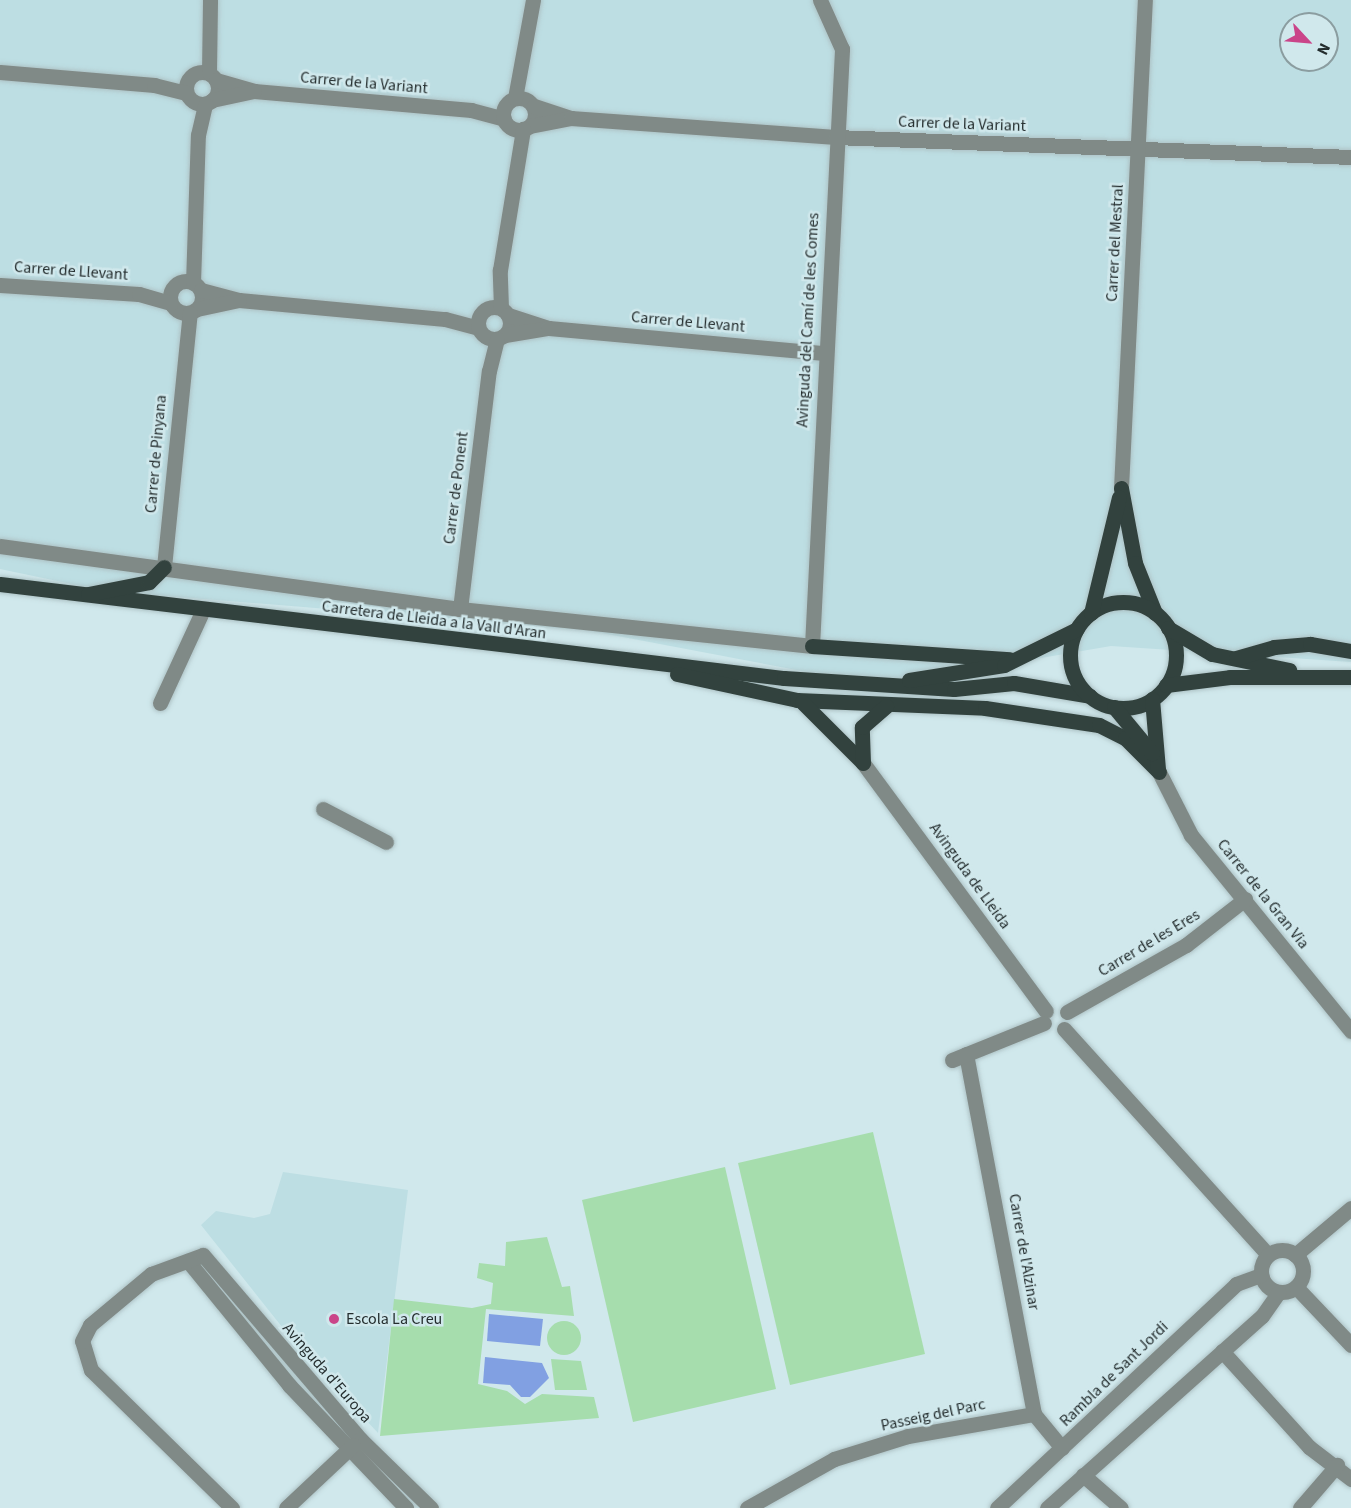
<!DOCTYPE html>
<html>
<head>
<meta charset="utf-8">
<style>
  body { margin:0 }
  #map { position:relative; width:1351px; height:1508px; overflow:hidden; background:#d0e8ec; font-family:"Source Sans 3",sans-serif }
  div>[style] { position:absolute }
  .built>* { inset:0; background:#bddee3 }
  .green>* { inset:0; background:#a6ddad }
  .round { border-radius:50% }
  .water>* { inset:0; background:#81a0e2 }
  .roads { filter:drop-shadow(0 0 2px #aec3c6) drop-shadow(0 0 2px #aec3c6) }
  .minor>* { height:15px; margin:-7.5px; padding:0 7.5px; transform-origin:7.5px; border-radius:7.5px; background:#808a87 }
  .minor>.ring { margin:-7.5px; padding:0; box-sizing:content-box; background:none; border:15px solid #808a87; border-radius:50% }
  .major>* { height:15px; margin:-7.5px; padding:0 7.5px; transform-origin:7.5px; border-radius:7.5px; background:#32423e }
  .major>.ring { margin:-7.5px; padding:0; box-sizing:content-box; background:none; border:15px solid #32423e; border-radius:50% }
  .dots>* { width:16px; height:16px; translate:-50% -50%; box-sizing:border-box; border:3px solid #d0e8ec; border-radius:50% }
  span { translate:-50% -50%; white-space:nowrap; text-align:center; line-height:1.15; -webkit-text-stroke:5px #d0e8ec; paint-order:stroke }
  .street-label { font-size:16px; color:#242d2e }
  .poi-label { font-size:16px; color:#242d2e }
  .left { translate:0 -50%; text-align:left }
  .north { position:absolute; left:1279px; top:12px; width:60px; height:60px; box-sizing:border-box; background:#d0e8ec; border:2px solid #8b9da0; border-radius:50%; rotate:116deg; font-size:16px; font-weight:700; line-height:24px; text-align:center; color:#242d2e }
  .north::after { content:''; display:block; margin:auto; width:21px; height:27px; background:#ca4589; clip-path:polygon(50% 0,100% 100%,50% 72%,0 100%) }
</style>
</head>
<body>
<div id="map">
  <div class="built">
    <div style="clip-path:polygon(evenodd,0 0,1351px 0,1351px 662px,1111px 646px,911px 680px,807px 672px,586px 630px,105px 591px,0 569px,0 0,1291px 24px,1327px 24px,1327px 60px,1291px 60px,1291px 24px)"></div>
    <div style="clip-path:polygon(283px 1172px,408px 1190px,378px 1433px,298px 1347px,201px 1225px,216px 1211px,254px 1218px,270px 1214px)"></div>
  </div>
  <div class="green">
    <div style="clip-path:polygon(873px 1132px,925px 1354px,790px 1385px,738px 1163px)"></div>
    <div style="clip-path:polygon(725px 1167px,776px 1389px,633px 1422px,582px 1200px)"></div>
    <div style="clip-path:polygon(547px 1237px,562px 1287px,570px 1286px,574px 1316px,486px 1309px,478px 1384px,507px 1391px,525px 1404px,542px 1394px,594px 1397px,599px 1418px,380px 1436px,394px 1299px,472px 1308px,491px 1304px,493px 1283px,477px 1278px,479px 1263px,505px 1266px,506px 1242px)"></div>
    <div class="round" style="left:547px;top:1321px;width:34px;height:34px"></div>
    <div style="clip-path:polygon(551px 1359px,581px 1361px,587px 1390px,555px 1390px)"></div>
  </div>
  <div class="water">
    <div style="clip-path:polygon(489px 1314px,543px 1319px,540px 1346px,487px 1341px)"></div>
    <div style="clip-path:polygon(485px 1357px,542px 1363px,549px 1378px,530px 1397px,521px 1397px,510px 1385px,483px 1383px)"></div>
  </div>
  <div class="roads">
    <div class="minor">
      <div class="ring" style="left:186px;top:72px;width:17px;height:17px"></div>
      <div style="left:0;top:72px;width:155px;rotate:4.8deg"></div>
      <div style="left:154px;top:85px;width:33px;rotate:14deg"></div>
      <div style="left:209px;top:73px;width:73px;rotate:-89.2deg"></div>
      <div style="left:216px;top:80px;width:40px;rotate:16deg"></div>
      <div style="left:254px;top:91px;width:218px;rotate:5deg"></div>
      <div style="left:471px;top:110px;width:34px;rotate:15deg"></div>
      <div class="ring" style="left:503px;top:98px;width:17px;height:17px"></div>
      <div style="left:515px;top:98px;width:100px;rotate:-79.6deg"></div>
      <div style="left:212px;top:100px;width:43px;rotate:-12.1deg"></div>
      <div style="left:534px;top:106px;width:39px;rotate:18deg"></div>
      <div style="left:530px;top:126px;width:42px;rotate:-11deg"></div>
      <div style="left:571px;top:118px;width:265px;rotate:4.1deg"></div>
      <div style="left:835px;top:137px;width:516px;rotate:2.22deg"></div>
      <div class="ring" style="left:170px;top:281px;width:17px;height:17px"></div>
      <div style="left:193px;top:283px;width:148px;rotate:-88.1deg"></div>
      <div style="left:198px;top:135px;width:32px;rotate:-77deg"></div>
      <div style="left:0;top:285px;width:139px;rotate:3.7deg"></div>
      <div style="left:139px;top:294px;width:33px;rotate:16deg"></div>
      <div style="left:201px;top:290px;width:39px;rotate:15deg"></div>
      <div style="left:239px;top:300px;width:207px;rotate:5.3deg"></div>
      <div style="left:445px;top:319px;width:34px;rotate:15deg"></div>
      <div class="ring" style="left:478px;top:307px;width:17px;height:17px"></div>
      <div style="left:501px;top:308px;width:38px;rotate:-92deg"></div>
      <div style="left:500px;top:270px;width:143px;rotate:-80.7deg"></div>
      <div style="left:197px;top:309px;width:43px;rotate:-12.1deg"></div>
      <div style="left:508px;top:315px;width:42px;rotate:18deg"></div>
      <div style="left:505px;top:335px;width:44px;rotate:-9.2deg"></div>
      <div style="left:548px;top:328px;width:278px;rotate:5.2deg"></div>
      <div style="left:1121px;top:488px;width:489px;rotate:-87.2deg"></div>
      <div style="left:0;top:546px;width:464px;rotate:7.8deg"></div>
      <div style="left:460px;top:609px;width:354px;rotate:6deg"></div>
      <div style="left:812px;top:646px;width:598px;rotate:-87.12deg"></div>
      <div style="left:842px;top:49px;width:54px;rotate:-114.2deg"></div>
      <div style="left:164px;top:567px;width:255px;rotate:-84.2deg"></div>
      <div style="left:460px;top:609px;width:240px;rotate:-83.1deg"></div>
      <div style="left:489px;top:371px;width:33px;rotate:-76deg"></div>
      <div style="left:160px;top:703px;width:100px;rotate:-65.2deg"></div>
      <div style="left:863px;top:763px;width:308px;rotate:53.6deg"></div>
      <div style="left:1159px;top:772px;width:71px;rotate:63.1deg"></div>
      <div style="left:1191px;top:835px;width:253px;rotate:50.8deg"></div>
      <div style="left:323px;top:809px;width:71px;rotate:27.6deg"></div>
      <div style="left:1067px;top:1012px;width:137px;rotate:-29.4deg"></div>
      <div style="left:1186px;top:945px;width:75px;rotate:-37.9deg"></div>
      <div style="left:1064px;top:1029px;width:304px;rotate:47.9deg"></div>
      <div style="left:966px;top:1054px;width:366px;rotate:79.3deg"></div>
      <div style="left:1034px;top:1414px;width:44px;rotate:50.5deg"></div>
      <div style="left:952px;top:1060px;width:99px;rotate:-21.9deg"></div>
      <div class="ring" style="left:1261px;top:1250px;width:27px;height:27px"></div>
      <div style="left:1295px;top:1255px;width:73px;rotate:-40deg"></div>
      <div style="left:188px;top:1261px;width:160px;rotate:50.8deg"></div>
      <div style="left:289px;top:1385px;width:170px;rotate:46.4deg"></div>
      <div style="left:1296px;top:1287px;width:80px;rotate:46.5deg"></div>
      <div style="left:1222px;top:1351px;width:130px;rotate:47.8deg"></div>
      <div style="left:1309px;top:1447px;width:53px;rotate:37.3deg"></div>
      <div style="left:1083px;top:1475px;width:50px;rotate:41deg"></div>
      <div style="left:232px;top:1508px;width:197px;rotate:-135.6deg"></div>
      <div style="left:91px;top:1370px;width:30px;rotate:-107deg"></div>
      <div style="left:82px;top:1341px;width:18px;rotate:-63deg"></div>
      <div style="left:90px;top:1325px;width:80px;rotate:-39.9deg"></div>
      <div style="left:151px;top:1274px;width:55px;rotate:-20.1deg"></div>
      <div style="left:203px;top:1255px;width:242px;rotate:49.5deg"></div>
      <div style="left:360px;top:1439px;width:99px;rotate:44.2deg"></div>
      <div style="left:286px;top:1508px;width:92px;rotate:-43.2deg"></div>
      <div style="left:747px;top:1508px;width:100px;rotate:-29.4deg"></div>
      <div style="left:834px;top:1459px;width:77px;rotate:-17.3deg"></div>
      <div style="left:908px;top:1436px;width:128px;rotate:-9.9deg"></div>
      <div style="left:997px;top:1508px;width:328px;rotate:-43.1deg"></div>
      <div style="left:1236px;top:1284px;width:27px;rotate:-20deg"></div>
      <div style="left:1047px;top:1508px;width:288px;rotate:-41.8deg"></div>
      <div style="left:1262px;top:1316px;width:29px;rotate:-55deg"></div>
      <div style="left:1300px;top:1508px;width:57px;rotate:-49.3deg"></div>
    </div>
    <div class="major">
      <div style="left:1121px;top:488px;width:76px;rotate:79.4deg"></div>
      <div style="left:1135px;top:563px;width:54px;rotate:68.2deg"></div>
      <div style="left:0;top:584px;width:790px;rotate:6.84deg"></div>
      <div style="left:784px;top:678px;width:170px;rotate:3.7deg"></div>
      <div style="left:954px;top:689px;width:60px;rotate:-5.7deg"></div>
      <div style="left:1014px;top:683px;width:77px;rotate:9.7deg"></div>
      <div style="left:88px;top:594px;width:62px;rotate:-11.1deg"></div>
      <div style="left:149px;top:582px;width:21px;rotate:-45deg"></div>
      <div class="ring" style="left:1070px;top:602px;width:91px;height:91px"></div>
      <div style="left:1091px;top:613px;width:119px;rotate:-76.4deg"></div>
      <div style="left:1168px;top:628px;width:51px;rotate:30.6deg"></div>
      <div style="left:1212px;top:654px;width:79px;rotate:11.7deg"></div>
      <div style="left:812px;top:646px;width:198px;rotate:3.8deg"></div>
      <div style="left:1236px;top:658px;width:40px;rotate:-16deg"></div>
      <div style="left:1274px;top:647px;width:36px;rotate:-5deg"></div>
      <div style="left:1310px;top:644px;width:42px;rotate:9.7deg"></div>
      <div style="left:677px;top:674px;width:123px;rotate:12.2deg"></div>
      <div style="left:797px;top:700px;width:188px;rotate:2.4deg"></div>
      <div style="left:985px;top:708px;width:115px;rotate:8.5deg"></div>
      <div style="left:1099px;top:725px;width:29px;rotate:27deg"></div>
      <div style="left:1125px;top:738px;width:48px;rotate:45deg"></div>
      <div style="left:909px;top:680px;width:96px;rotate:-9deg"></div>
      <div style="left:1004px;top:665px;width:81px;rotate:-26.3deg"></div>
      <div style="left:1166px;top:685px;width:64px;rotate:-7.1deg"></div>
      <div style="left:1230px;top:677px;width:121px"></div>
      <div style="left:1152px;top:699px;width:70px;rotate:85.1deg"></div>
      <div style="left:802px;top:702px;width:86px;rotate:45deg"></div>
      <div style="left:1114px;top:707px;width:60px;rotate:50.4deg"></div>
      <div style="left:863px;top:763px;width:36px;rotate:-92deg"></div>
      <div style="left:862px;top:727px;width:32px;rotate:-41deg"></div>
    </div>
  </div>
  <div class="dots">
    <div style="left:334px;top:1319px;background:#ca4589"></div>
  </div>
  <div class="street-label">
    <span style="left:364px;top:83px;rotate:5deg">Carrer de la Variant</span>
    <span style="left:962px;top:124px;rotate:2deg">Carrer de la Variant</span>
    <span style="left:1115px;top:243px;rotate:-87deg">Carrer del Mestral</span>
    <span style="left:71px;top:271px;rotate:4deg">Carrer de Llevant</span>
    <span style="left:808px;top:320px;rotate:-87deg">Avinguda del Camí de les Comes</span>
    <span style="left:688px;top:322px;rotate:5deg">Carrer de Llevant</span>
    <span style="left:156px;top:454px;rotate:-85deg">Carrer de Pinyana</span>
    <span style="left:456px;top:488px;rotate:-83deg">Carrer de Ponent</span>
    <span style="left:434px;top:620px;rotate:7deg">Carretera de Lleida a la Vall d'Aran</span>
    <span style="left:970px;top:876px;rotate:54deg">Avinguda de Lleida</span>
    <span style="left:1263px;top:894px;rotate:51deg">Carrer de la Gran Via</span>
    <span style="left:1149px;top:943px;rotate:-31deg">Carrer de les Eres</span>
    <span style="left:1024px;top:1252px;rotate:80deg">Carrer de l'Alzinar</span>
    <span style="left:327px;top:1373px;rotate:49deg">Avinguda d'Europa</span>
    <span style="left:1114px;top:1374px;rotate:-44deg">Rambla de Sant Jordi</span>
    <span style="left:933px;top:1415px;rotate:-12deg">Passeig del Parc</span>
  </div>
  <div class="poi-label">
    <span class="left" style="left:346px;top:1319px">Escola La Creu</span>
  </div>
  <div class="north">N</div>
</div>
</body>
</html>
